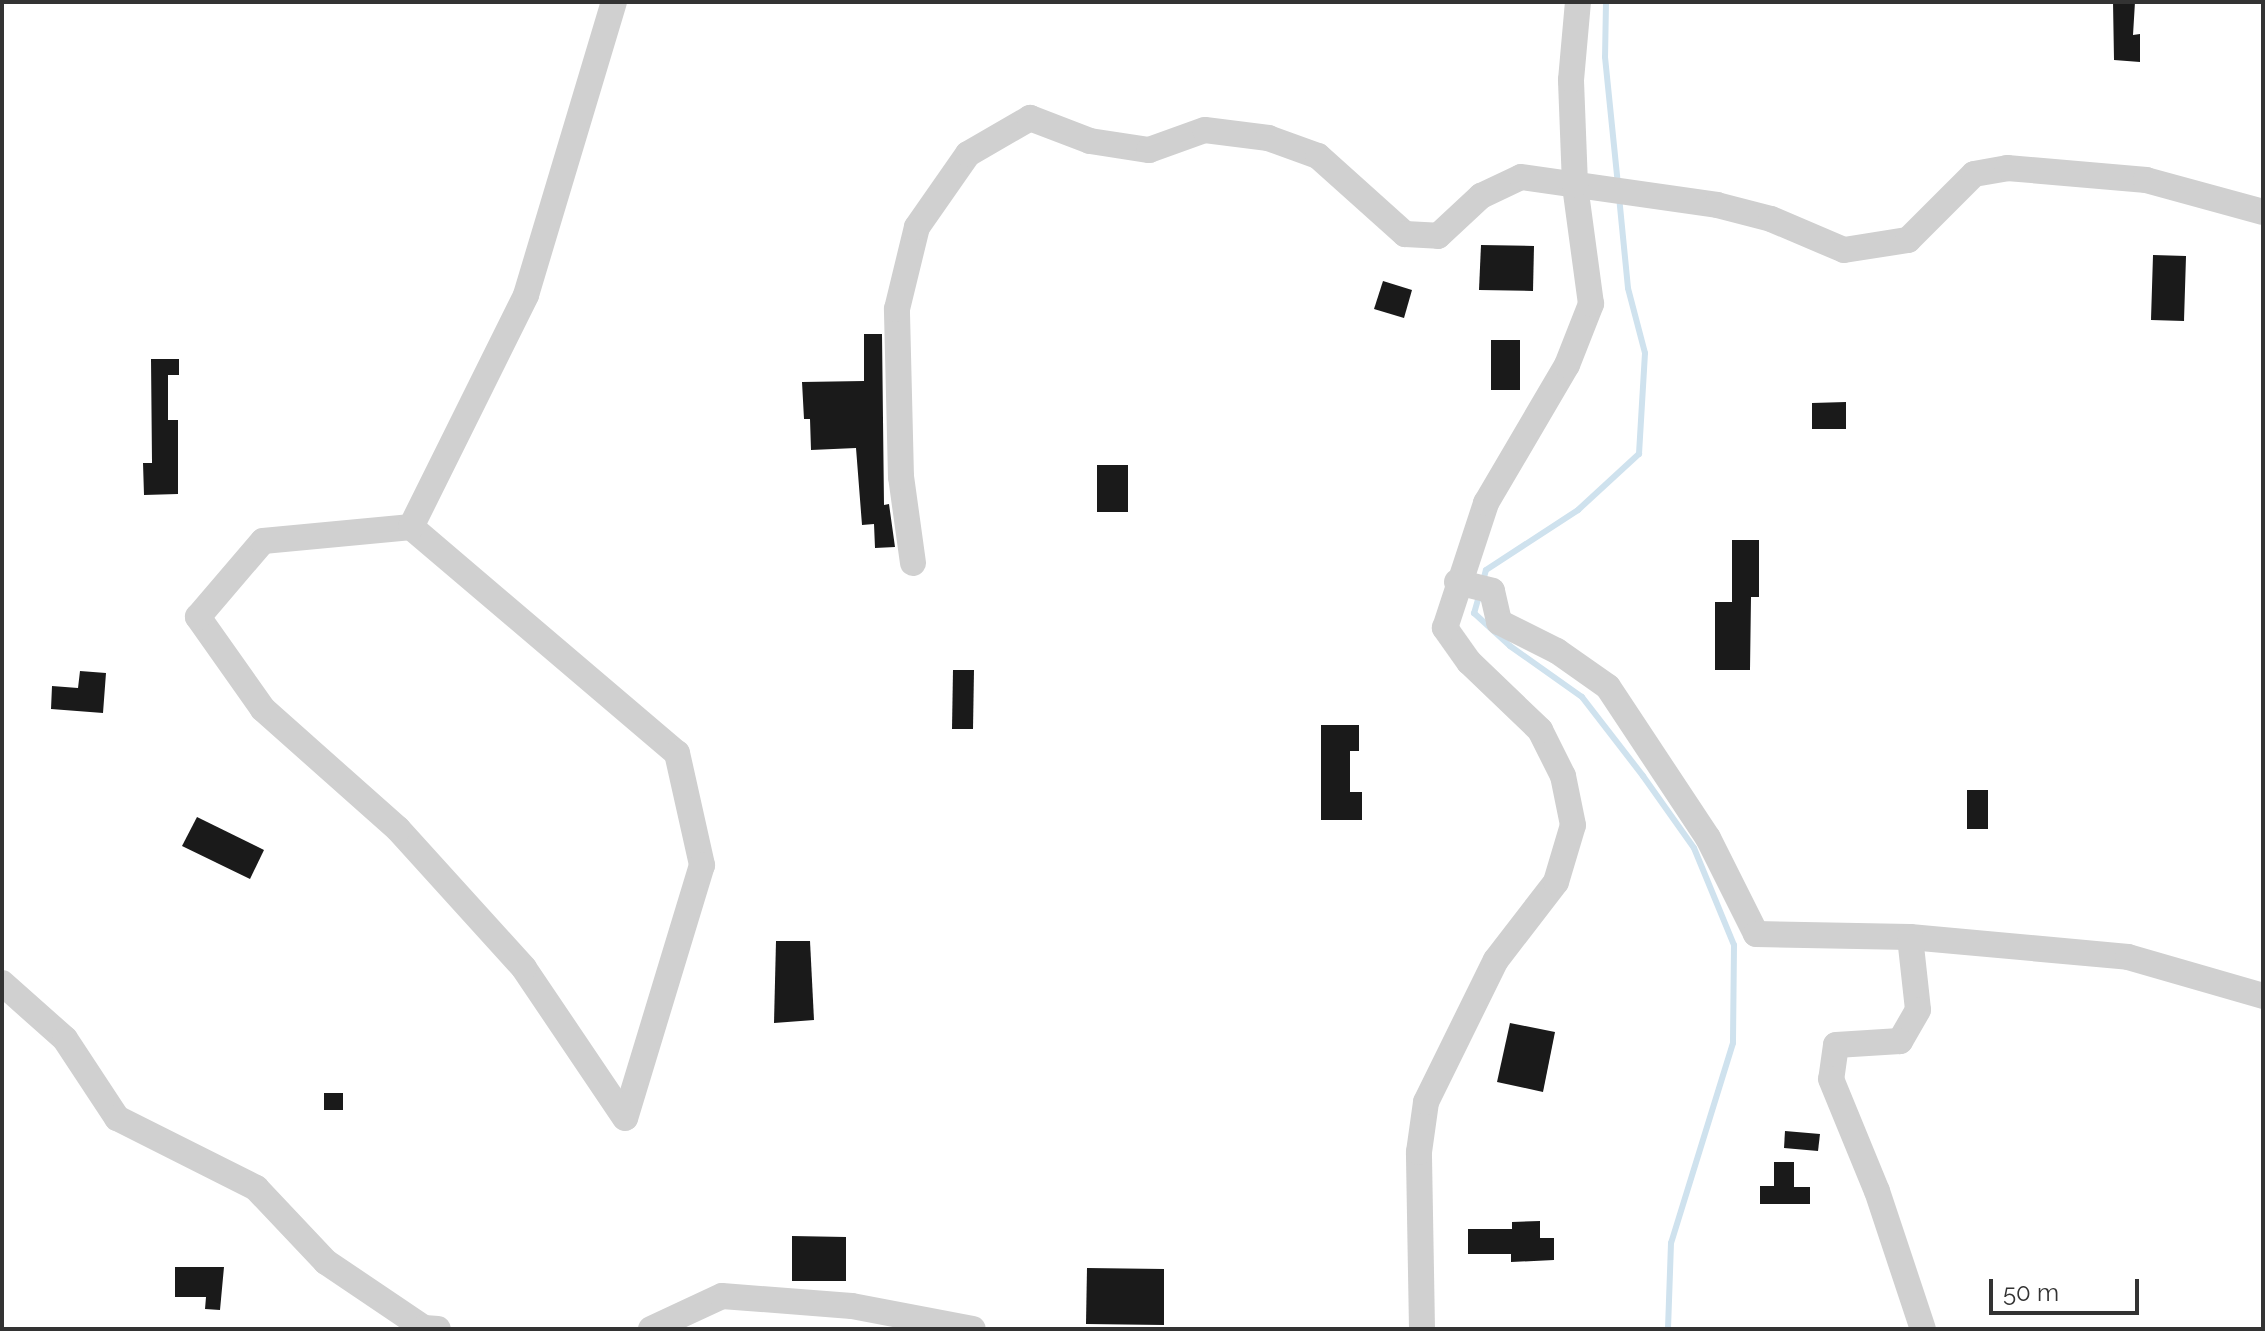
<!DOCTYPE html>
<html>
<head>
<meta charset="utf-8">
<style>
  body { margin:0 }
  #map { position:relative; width:2265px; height:1331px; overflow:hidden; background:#fff; font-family:Raleway,sans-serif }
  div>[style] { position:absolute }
  .stream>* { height:6px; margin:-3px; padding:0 3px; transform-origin:3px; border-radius:3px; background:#cfe2ee }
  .building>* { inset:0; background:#1a1a1a }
  .minor>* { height:26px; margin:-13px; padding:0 13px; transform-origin:13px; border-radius:13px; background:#d0d0d0 }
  span { translate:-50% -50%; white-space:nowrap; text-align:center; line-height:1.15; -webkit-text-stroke:8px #fff; paint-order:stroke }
  .frame { position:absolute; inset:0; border:4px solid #333; pointer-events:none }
  .scale { position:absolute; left:1989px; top:1279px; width:150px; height:36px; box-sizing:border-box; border:4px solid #333; border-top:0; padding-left:10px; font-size:24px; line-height:28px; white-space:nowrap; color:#333; -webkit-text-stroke:6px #fff; paint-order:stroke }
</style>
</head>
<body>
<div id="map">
  <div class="stream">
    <div style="left:1606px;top:2px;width:55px;rotate:91deg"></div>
    <div style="left:1605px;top:57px;width:130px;rotate:84.2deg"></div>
    <div style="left:1483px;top:581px;width:11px;rotate:-75deg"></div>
    <div style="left:1486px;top:570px;width:110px;rotate:-33.1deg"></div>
    <div style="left:1578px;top:510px;width:83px;rotate:-42.6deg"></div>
    <div style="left:1639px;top:454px;width:101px;rotate:-86.6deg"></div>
    <div style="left:1645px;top:353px;width:67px;rotate:-104.7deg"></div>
    <div style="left:1628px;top:288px;width:91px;rotate:-95.6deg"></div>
    <div style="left:1479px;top:596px;width:18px;rotate:106deg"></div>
    <div style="left:1474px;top:613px;width:49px;rotate:42.5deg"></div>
    <div style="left:1510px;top:646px;width:88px;rotate:35.3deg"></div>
    <div style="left:1582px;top:697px;width:100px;rotate:52.3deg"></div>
    <div style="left:1643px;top:776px;width:88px;rotate:54.7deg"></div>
    <div style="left:1694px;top:848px;width:105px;rotate:67.6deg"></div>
    <div style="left:1734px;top:945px;width:98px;rotate:90.6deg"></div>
    <div style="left:1733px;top:1043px;width:209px;rotate:107.2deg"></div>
    <div style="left:1671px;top:1243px;width:86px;rotate:92deg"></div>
  </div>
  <div class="building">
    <div style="clip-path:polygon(2113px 2px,2135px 2px,2133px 35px,2140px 34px,2140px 62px,2114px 60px)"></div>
    <div style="clip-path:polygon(1481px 245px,1534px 246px,1533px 291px,1479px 290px)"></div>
    <div style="clip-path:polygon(2153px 255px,2186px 256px,2184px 321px,2151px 320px)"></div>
    <div style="clip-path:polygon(1383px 281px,1412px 290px,1404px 318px,1374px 309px)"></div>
    <div style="clip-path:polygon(864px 334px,882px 334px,884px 505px,889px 504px,895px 547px,875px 548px,874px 524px,862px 525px,856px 448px,811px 450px,810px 419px,804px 419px,802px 382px,864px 381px)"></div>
    <div style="clip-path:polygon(1491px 340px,1520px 340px,1520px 390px,1491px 390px)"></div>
    <div style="clip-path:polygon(151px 359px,179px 359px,179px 375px,168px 375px,168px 420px,178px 420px,178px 494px,144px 495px,143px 463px,152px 463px)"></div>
    <div style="clip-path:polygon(1846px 402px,1846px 429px,1812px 429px,1812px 403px)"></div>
    <div style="clip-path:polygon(1097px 465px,1128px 465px,1128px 512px,1097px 512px)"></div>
    <div style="clip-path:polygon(1732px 540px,1759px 540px,1759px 597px,1751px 597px,1750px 670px,1715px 670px,1715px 602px,1732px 602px)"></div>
    <div style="clip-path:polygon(953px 670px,974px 670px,973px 729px,952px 729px)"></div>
    <div style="clip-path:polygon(80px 671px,106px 673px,103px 713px,51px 709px,52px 686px,78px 688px)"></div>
    <div style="clip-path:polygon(1321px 725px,1359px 725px,1359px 751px,1350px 751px,1350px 792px,1362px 792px,1362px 820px,1321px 820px)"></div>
    <div style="clip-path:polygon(1967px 790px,1988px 790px,1988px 829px,1967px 829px)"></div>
    <div style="clip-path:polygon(197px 817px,264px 850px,250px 879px,182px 846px)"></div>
    <div style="clip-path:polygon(776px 941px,810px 941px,814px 1020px,774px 1023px)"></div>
    <div style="clip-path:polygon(1510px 1023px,1555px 1032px,1543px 1092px,1497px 1082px)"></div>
    <div style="clip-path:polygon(324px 1093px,343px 1093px,343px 1110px,324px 1110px)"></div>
    <div style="clip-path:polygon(1785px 1131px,1820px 1134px,1818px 1151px,1784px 1148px)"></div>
    <div style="clip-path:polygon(1774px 1162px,1794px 1162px,1794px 1187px,1810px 1187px,1810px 1204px,1760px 1204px,1760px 1186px,1774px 1186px)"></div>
    <div style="clip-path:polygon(1540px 1221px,1540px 1238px,1554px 1238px,1554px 1260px,1511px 1262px,1511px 1254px,1468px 1254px,1468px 1229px,1512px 1229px,1512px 1222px)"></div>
    <div style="clip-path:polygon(792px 1236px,846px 1237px,846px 1281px,792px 1281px)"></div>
    <div style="clip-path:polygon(175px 1267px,224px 1267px,220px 1310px,205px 1309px,206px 1297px,175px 1297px)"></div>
    <div style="clip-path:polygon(1087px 1268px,1164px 1269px,1164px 1325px,1086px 1324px)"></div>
  </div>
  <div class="minor">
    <div style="left:411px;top:527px;width:349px;rotate:40.4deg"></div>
    <div style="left:677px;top:753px;width:115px;rotate:77.4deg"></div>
    <div style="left:702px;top:865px;width:264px;rotate:106.9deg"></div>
    <div style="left:625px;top:1118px;width:181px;rotate:-124deg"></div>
    <div style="left:524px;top:968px;width:188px;rotate:-132.2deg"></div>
    <div style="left:398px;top:829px;width:181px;rotate:-138.4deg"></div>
    <div style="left:263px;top:709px;width:113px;rotate:-125.2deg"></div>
    <div style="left:198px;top:617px;width:100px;rotate:-49.5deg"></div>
    <div style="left:263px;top:541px;width:149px;rotate:-5.4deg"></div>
    <div style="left:411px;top:527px;width:259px;rotate:-63.6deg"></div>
    <div style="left:526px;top:295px;width:306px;rotate:-73.3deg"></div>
    <div style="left:913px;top:563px;width:87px;rotate:-97.9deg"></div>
    <div style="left:901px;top:477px;width:168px;rotate:-91.4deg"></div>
    <div style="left:897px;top:309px;width:84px;rotate:-76.3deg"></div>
    <div style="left:917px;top:227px;width:89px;rotate:-55.1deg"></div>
    <div style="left:968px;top:154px;width:72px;rotate:-30.1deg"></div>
    <div style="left:1030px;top:118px;width:64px;rotate:21deg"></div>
    <div style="left:1090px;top:141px;width:60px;rotate:8.7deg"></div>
    <div style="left:1149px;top:150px;width:59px;rotate:-19.7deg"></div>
    <div style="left:1205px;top:130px;width:64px;rotate:7.2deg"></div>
    <div style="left:1268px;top:138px;width:53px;rotate:19.8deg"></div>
    <div style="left:1318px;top:156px;width:117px;rotate:41.9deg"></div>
    <div style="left:1405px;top:234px;width:33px;rotate:3deg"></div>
    <div style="left:1438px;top:236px;width:59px;rotate:-42.9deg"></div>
    <div style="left:1481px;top:196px;width:44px;rotate:-25.4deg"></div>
    <div style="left:1521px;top:177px;width:198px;rotate:8.1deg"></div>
    <div style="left:1717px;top:205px;width:56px;rotate:14.5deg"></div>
    <div style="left:1771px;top:219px;width:79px;rotate:23deg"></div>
    <div style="left:1844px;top:250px;width:65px;rotate:-8.9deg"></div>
    <div style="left:1908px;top:240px;width:93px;rotate:-45deg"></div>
    <div style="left:1974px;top:174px;width:34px;rotate:-10deg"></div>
    <div style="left:2007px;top:168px;width:140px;rotate:4.9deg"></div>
    <div style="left:2146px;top:180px;width:121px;rotate:15.3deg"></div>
    <div style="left:1457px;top:582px;width:36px;rotate:14deg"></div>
    <div style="left:1492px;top:591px;width:32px;rotate:77deg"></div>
    <div style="left:1499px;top:622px;width:65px;rotate:26.6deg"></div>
    <div style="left:1557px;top:651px;width:62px;rotate:35.2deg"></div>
    <div style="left:1608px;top:687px;width:181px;rotate:56.5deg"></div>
    <div style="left:1708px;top:838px;width:107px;rotate:63.4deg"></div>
    <div style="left:1756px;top:934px;width:154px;rotate:1.1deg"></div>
    <div style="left:1910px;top:937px;width:219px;rotate:5.2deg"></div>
    <div style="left:2128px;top:957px;width:141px;rotate:16.1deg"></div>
    <div style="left:1910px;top:937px;width:73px;rotate:83.7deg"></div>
    <div style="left:1918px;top:1010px;width:36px;rotate:120deg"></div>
    <div style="left:1900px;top:1041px;width:64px;rotate:176.4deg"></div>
    <div style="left:1836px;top:1045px;width:34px;rotate:98deg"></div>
    <div style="left:1831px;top:1079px;width:121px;rotate:67.7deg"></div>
    <div style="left:1877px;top:1191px;width:145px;rotate:71.6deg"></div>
    <div style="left:2px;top:983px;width:84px;rotate:41.6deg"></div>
    <div style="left:65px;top:1039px;width:95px;rotate:56.6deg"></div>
    <div style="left:117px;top:1118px;width:156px;rotate:26.7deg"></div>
    <div style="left:256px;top:1188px;width:102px;rotate:46.6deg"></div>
    <div style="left:326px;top:1262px;width:118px;rotate:34deg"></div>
    <div style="left:424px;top:1328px;width:14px;rotate:4deg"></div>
    <div style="left:651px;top:1329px;width:78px;rotate:-24.9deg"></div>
    <div style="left:722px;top:1296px;width:130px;rotate:4.4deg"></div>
    <div style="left:852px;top:1306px;width:123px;rotate:10.8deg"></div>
    <div style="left:1422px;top:1329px;width:177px;rotate:-91deg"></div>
    <div style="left:1419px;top:1152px;width:50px;rotate:-82deg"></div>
    <div style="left:1426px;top:1102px;width:158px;rotate:-63.8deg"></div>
    <div style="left:1496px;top:960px;width:98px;rotate:-52.4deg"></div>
    <div style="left:1556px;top:882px;width:59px;rotate:-73.4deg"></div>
    <div style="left:1573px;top:825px;width:50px;rotate:-101.5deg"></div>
    <div style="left:1563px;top:776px;width:51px;rotate:-116.6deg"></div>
    <div style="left:1540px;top:730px;width:98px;rotate:-136.2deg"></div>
    <div style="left:1469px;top:662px;width:42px;rotate:-125.2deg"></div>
    <div style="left:1445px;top:628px;width:132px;rotate:-71.8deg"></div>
    <div style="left:1486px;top:503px;width:160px;rotate:-59.6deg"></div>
    <div style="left:1567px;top:365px;width:66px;rotate:-68.5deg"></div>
    <div style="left:1591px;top:304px;width:120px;rotate:-97.7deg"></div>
    <div style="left:1575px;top:185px;width:105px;rotate:-92.2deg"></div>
    <div style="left:1571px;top:80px;width:78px;rotate:-84.9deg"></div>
  </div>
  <div class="frame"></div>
  <div class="scale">50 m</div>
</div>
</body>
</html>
